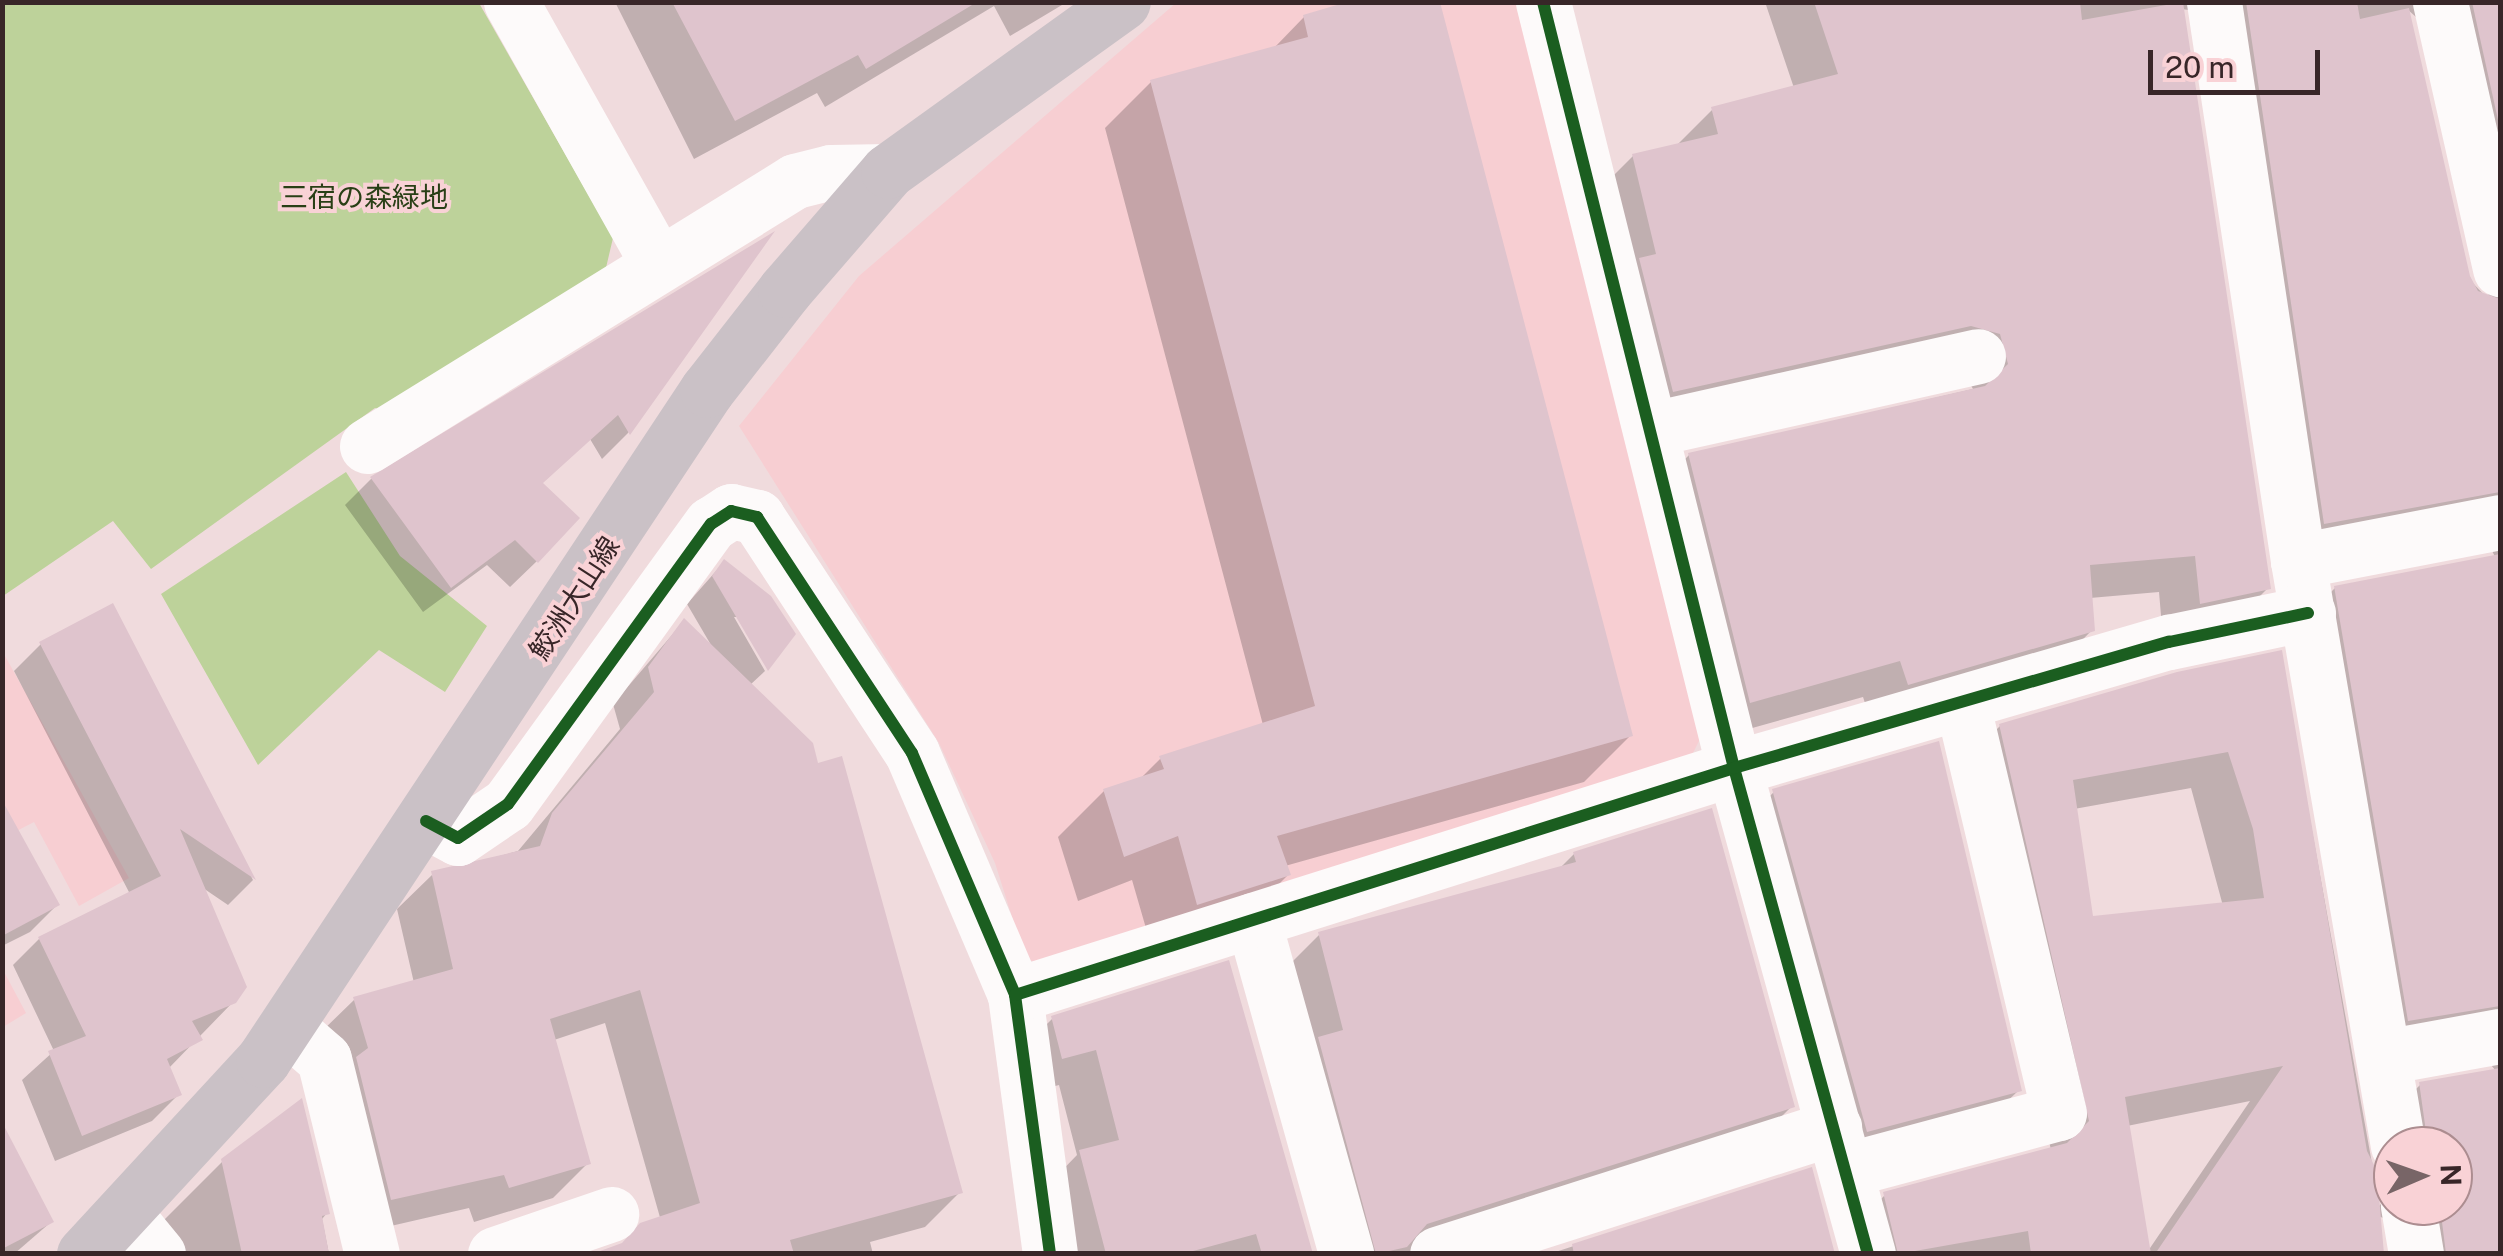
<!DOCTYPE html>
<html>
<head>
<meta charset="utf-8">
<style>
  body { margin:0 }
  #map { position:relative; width:2503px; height:1256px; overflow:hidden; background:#f0dbdd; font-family:"Public Sans","Noto Sans JP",sans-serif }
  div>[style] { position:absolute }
  .built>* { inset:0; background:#f7ced2 }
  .green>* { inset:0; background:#bdd29a }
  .shadow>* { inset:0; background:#0003 }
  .building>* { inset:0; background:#dfc4cd }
  .minor>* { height:55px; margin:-27.5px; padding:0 27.5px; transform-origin:27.5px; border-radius:27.5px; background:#fdfafa }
  .major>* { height:55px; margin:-27.5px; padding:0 27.5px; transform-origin:27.5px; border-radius:27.5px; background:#cac1c6 }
  .cycleway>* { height:12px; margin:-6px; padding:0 6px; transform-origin:6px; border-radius:6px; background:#1b5e20 }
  span { translate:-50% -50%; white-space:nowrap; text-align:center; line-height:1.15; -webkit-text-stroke:8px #f9d2d6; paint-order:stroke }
  .park-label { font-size:28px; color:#293f16 }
  .street-label { font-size:28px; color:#382628 }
  .frame { position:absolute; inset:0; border:5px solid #382628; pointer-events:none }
  .north { position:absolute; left:2373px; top:1126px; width:100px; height:100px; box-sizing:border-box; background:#f9d2d6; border:2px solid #ac8d90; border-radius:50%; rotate:88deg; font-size:28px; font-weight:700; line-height:40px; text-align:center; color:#382628 }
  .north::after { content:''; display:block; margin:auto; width:35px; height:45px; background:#786567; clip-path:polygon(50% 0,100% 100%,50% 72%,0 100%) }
  .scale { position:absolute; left:2148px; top:50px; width:172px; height:45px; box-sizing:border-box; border:5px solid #382628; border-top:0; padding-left:12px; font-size:30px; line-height:35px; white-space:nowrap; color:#382628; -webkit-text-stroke:8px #f9d2d6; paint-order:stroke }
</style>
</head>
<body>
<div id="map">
  <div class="built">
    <div style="clip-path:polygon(1176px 3px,1521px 3px,1704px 731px,1690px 759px,1043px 966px,1025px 958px,995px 863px,939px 743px,739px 426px,859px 276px)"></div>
    <div style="clip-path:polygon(5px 656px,129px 878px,79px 906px,34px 822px,3px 838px)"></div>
    <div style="clip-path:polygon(2px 968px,26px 1013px,3px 1027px,2px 1027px)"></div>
  </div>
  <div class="green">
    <div style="clip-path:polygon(3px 3px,479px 3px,613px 238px,605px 272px,388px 412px,375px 408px,151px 569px,113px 521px,3px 596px)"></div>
    <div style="clip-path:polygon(346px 472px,400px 556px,487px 626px,445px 692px,379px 650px,258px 765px,161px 594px)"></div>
  </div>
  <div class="shadow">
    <div style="clip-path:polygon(615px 2px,1067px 2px,1010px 36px,994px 6px,825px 107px,817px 93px,694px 159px)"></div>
    <div style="clip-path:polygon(evenodd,1765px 2px,2500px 2px,2500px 1254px,2405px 1254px,2394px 1222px,2378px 1216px,2382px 1254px,1854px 1254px,1848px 1232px,1885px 1195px,2051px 1150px,1963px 763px,2000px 726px,2280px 653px,2373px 1169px,2389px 1175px,2383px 1122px,2420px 1085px,2496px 1071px,2472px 1042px,2372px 1057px,2298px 625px,2335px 588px,2495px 557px,2486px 538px,2287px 560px,2189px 10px,2181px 9px,2268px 588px,2231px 625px,2163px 639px,2159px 592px,2090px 598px,2092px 630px,2055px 668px,1871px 721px,1863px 697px,1713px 739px,1652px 493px,1689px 455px,1973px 389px,1963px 371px,1636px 428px,1596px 193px,1633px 156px,1675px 147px,1712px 110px,1794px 88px,1765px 2px,2407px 9px,2434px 33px,2490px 301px,2467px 277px,2407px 9px,1765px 2px,2191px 788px,2223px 906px,2090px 919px,2074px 809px,2191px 788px,1765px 2px,2250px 1101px,2148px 1251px,2127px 1126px,2250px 1101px,1765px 2px,2393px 1146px,2453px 1146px,2453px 1206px,2393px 1206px,2393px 1146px,1765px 2px,2390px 1183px,2391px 1194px,2377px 1208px,2376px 1196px,2390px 1183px)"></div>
    <div style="clip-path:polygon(1304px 17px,1630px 736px,1584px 782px,1285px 866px,1288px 875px,1242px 921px,1152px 949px,1132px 880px,1078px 901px,1058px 837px,1104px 791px,1139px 780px,1161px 758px,1263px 725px,1105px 128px,1151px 82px,1273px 49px)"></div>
    <div style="clip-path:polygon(766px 239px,628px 433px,602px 459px,590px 439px,541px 484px,537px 561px,510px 587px,487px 565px,423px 612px,345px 505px,371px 479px)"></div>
    <div style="clip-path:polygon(724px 562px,739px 617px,734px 617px,765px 671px,750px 685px,960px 1192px,925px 1227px,870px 1242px,873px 1254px,615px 1254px,661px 1221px,605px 1023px,554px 1040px,588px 1163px,553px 1198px,474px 1222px,469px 1208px,356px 1234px,319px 1034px,355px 999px,414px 983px,397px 909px,433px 874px,518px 851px,620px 729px,613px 704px,684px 621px,711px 645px,687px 604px)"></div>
    <div style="clip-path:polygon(112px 607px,253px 880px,228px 905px,203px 888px,234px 1001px,168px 1069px,179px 1094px,152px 1121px,55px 1161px,22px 1080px,54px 1051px,13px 965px,39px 939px,130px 894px,14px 671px,41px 644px)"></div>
    <div style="clip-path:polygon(1774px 792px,2019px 1090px,1989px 1119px,1838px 1160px,1744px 821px)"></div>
    <div style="clip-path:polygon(2px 840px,57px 905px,30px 932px,2px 946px)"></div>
    <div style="clip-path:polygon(1574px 854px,1792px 1106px,1755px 1143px,1409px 1254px,1332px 1254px,1283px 971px,1320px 934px,1558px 870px)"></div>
    <div style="clip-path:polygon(1227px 963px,1311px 1254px,1060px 1254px,1044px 1189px,1077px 1155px,1059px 1085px,1025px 1094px,1015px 1056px,1052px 1019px)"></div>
    <div style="clip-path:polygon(223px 1161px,327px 1213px,322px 1219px,329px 1254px,170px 1254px,163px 1221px)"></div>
    <div style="clip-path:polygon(1810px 1170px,1833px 1254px,1549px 1254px)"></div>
    <div style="clip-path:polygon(2px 1194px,51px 1222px,14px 1254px,2px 1254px)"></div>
  </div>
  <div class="building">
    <div style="clip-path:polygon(672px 2px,977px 2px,866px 69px,858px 55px,735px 121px)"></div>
    <div style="clip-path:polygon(1347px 2px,1440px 2px,1633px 736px,1277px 836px,1291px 875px,1197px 905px,1178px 836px,1124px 857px,1103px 789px,1164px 769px,1159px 756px,1315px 706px,1150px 80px,1308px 37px,1303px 15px)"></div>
    <div style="clip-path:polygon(1814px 2px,2080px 2px,2082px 20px,2183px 2px,2271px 589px,2200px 604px,2195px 556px,2090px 565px,2095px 631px,1908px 685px,1900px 661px,1750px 703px,1688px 453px,1985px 386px,2008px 364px,2000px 334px,1971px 326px,1673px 392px,1639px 258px,1656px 254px,1632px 154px,1718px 134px,1711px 107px,1838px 74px)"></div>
    <div style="clip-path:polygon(2246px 2px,2357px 2px,2360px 19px,2409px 8px,2470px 276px,2478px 291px,2500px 299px,2500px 492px,2324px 524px)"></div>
    <div style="clip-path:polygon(2472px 2px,2500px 2px,2500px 129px)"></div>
    <div style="clip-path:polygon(775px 231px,630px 435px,618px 415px,543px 483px,580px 518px,538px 563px,515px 540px,451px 588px,370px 477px)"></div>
    <div style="clip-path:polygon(2500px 554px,2500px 1006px,2408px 1021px,2334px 586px)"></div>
    <div style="clip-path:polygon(724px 559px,771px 596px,796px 634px,768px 671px,712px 576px)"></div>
    <div style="clip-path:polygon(113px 603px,256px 880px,180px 829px,247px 987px,236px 1003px,192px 1021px,203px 1040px,167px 1059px,182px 1095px,82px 1136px,48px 1051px,86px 1036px,38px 937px,161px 876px,39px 642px)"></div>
    <div style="clip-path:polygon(684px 618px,813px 743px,818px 763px,842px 756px,963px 1193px,790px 1240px,794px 1254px,592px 1254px,622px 1243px,640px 1223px,700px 1203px,640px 990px,550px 1019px,591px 1164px,509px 1188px,504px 1175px,391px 1200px,356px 1057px,368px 1048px,353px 997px,453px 969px,431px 871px,540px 846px,552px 813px,654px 692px,648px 667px)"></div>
    <div style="clip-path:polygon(evenodd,2282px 650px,2367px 1151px,2375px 1167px,2393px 1176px,2379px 1196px,2384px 1254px,2155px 1254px,2283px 1066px,2125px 1097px,2151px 1254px,2031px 1254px,2028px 1231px,1898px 1254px,1883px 1192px,2067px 1143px,2089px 1121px,1999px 724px,2177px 672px,2282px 650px,2228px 752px,2253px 829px,2264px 898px,2093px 916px,2073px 780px,2228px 752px)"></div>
    <div style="clip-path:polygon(1939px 741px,2022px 1091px,1867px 1132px,1772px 789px)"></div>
    <div style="clip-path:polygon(2px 800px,60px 905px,2px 936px)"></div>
    <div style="clip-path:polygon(1712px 808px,1795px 1107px,1427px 1224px,1407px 1247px,1376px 1254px,1318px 1037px,1343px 1030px,1318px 932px,1576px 862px,1573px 852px)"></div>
    <div style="clip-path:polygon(1229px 960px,1313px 1254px,1262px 1254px,1256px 1234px,1182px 1254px,1106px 1254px,1079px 1150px,1119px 1140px,1096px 1050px,1062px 1059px,1051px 1016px)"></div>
    <div style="clip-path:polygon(2500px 1068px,2500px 1254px,2446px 1254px,2440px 1206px,2453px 1206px,2453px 1146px,2428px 1146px,2419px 1082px)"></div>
    <div style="clip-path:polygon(302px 1098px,330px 1214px,322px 1216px,329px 1254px,242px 1254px,221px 1159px)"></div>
    <div style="clip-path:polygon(2px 1122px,54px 1222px,2px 1249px)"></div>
    <div style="clip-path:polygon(1812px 1167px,1835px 1254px,1574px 1254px,1572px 1244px)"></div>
  </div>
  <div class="minor">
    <div style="left:511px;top:2px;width:300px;rotate:60.7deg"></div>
    <div style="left:1543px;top:2px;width:789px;rotate:76deg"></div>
    <div style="left:1734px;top:768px;width:504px;rotate:74.59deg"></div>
    <div style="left:2214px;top:2px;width:565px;rotate:81.45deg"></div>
    <div style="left:2298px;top:561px;width:593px;rotate:80.3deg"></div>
    <div style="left:2440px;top:2px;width:274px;rotate:77.3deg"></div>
    <div style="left:1652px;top:429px;width:334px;rotate:-12.6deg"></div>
    <div style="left:367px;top:446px;width:503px;rotate:-31.76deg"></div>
    <div style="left:795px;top:181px;width:37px;rotate:-14deg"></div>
    <div style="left:831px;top:172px;width:57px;rotate:-1deg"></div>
    <div style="left:2298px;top:561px;width:206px;rotate:-10.9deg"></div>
    <div style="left:426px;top:821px;width:36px;rotate:28deg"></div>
    <div style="left:458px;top:838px;width:60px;rotate:-34.2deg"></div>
    <div style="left:508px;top:804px;width:346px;rotate:-54.1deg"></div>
    <div style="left:711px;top:524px;width:24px;rotate:-33deg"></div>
    <div style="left:731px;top:511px;width:27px;rotate:13deg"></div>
    <div style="left:757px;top:517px;width:282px;rotate:56.7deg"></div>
    <div style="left:912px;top:753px;width:263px;rotate:66.9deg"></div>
    <div style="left:1015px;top:995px;width:261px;rotate:82.3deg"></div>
    <div style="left:1253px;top:920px;width:347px;rotate:74.4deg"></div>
    <div style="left:1015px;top:995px;width:754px;rotate:-17.52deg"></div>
    <div style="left:1734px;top:768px;width:453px;rotate:-16.2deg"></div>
    <div style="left:2169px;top:642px;width:142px;rotate:-11.8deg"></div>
    <div style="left:286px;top:1026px;width:50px;rotate:41deg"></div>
    <div style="left:324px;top:1059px;width:201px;rotate:76.2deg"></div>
    <div style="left:2384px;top:1057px;width:118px;rotate:-10.3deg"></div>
    <div style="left:1846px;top:1170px;width:220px;rotate:-15deg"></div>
    <div style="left:2059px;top:1113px;width:420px;rotate:-103.3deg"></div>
    <div style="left:2408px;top:1206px;width:49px;rotate:80.5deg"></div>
    <div style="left:125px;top:1214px;width:52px;rotate:50.5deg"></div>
    <div style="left:495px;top:1254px;width:123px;rotate:-19deg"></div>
    <div style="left:1437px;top:1254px;width:417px;rotate:-17.7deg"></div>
  </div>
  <div class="major">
    <div style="left:84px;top:1254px;width:264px;rotate:-47.3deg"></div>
    <div style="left:263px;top:1060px;width:804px;rotate:-56.47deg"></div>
    <div style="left:707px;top:390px;width:127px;rotate:-52deg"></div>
    <div style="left:785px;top:290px;width:157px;rotate:-49.1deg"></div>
    <div style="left:888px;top:171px;width:289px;rotate:-35.7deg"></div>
  </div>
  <div class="cycleway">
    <div style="left:1543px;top:2px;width:789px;rotate:76deg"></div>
    <div style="left:1734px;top:768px;width:504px;rotate:74.59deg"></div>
    <div style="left:426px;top:821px;width:36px;rotate:28deg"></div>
    <div style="left:458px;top:838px;width:60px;rotate:-34.2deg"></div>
    <div style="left:508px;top:804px;width:346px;rotate:-54.1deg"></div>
    <div style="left:711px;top:524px;width:24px;rotate:-33deg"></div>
    <div style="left:731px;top:511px;width:27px;rotate:13deg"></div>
    <div style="left:757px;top:517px;width:282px;rotate:56.7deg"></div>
    <div style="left:912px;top:753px;width:263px;rotate:66.9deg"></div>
    <div style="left:1015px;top:995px;width:261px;rotate:82.3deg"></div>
    <div style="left:1015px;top:995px;width:754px;rotate:-17.52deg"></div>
    <div style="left:1734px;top:768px;width:453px;rotate:-16.2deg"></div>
    <div style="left:2169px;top:642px;width:142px;rotate:-11.8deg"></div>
  </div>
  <div class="park-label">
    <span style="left:364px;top:197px">三宿の森緑地</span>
  </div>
  <div class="street-label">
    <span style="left:574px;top:598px;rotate:-57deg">鮫洲大山線</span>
  </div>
  <div class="frame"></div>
  <div class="north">N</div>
  <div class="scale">20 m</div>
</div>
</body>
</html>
